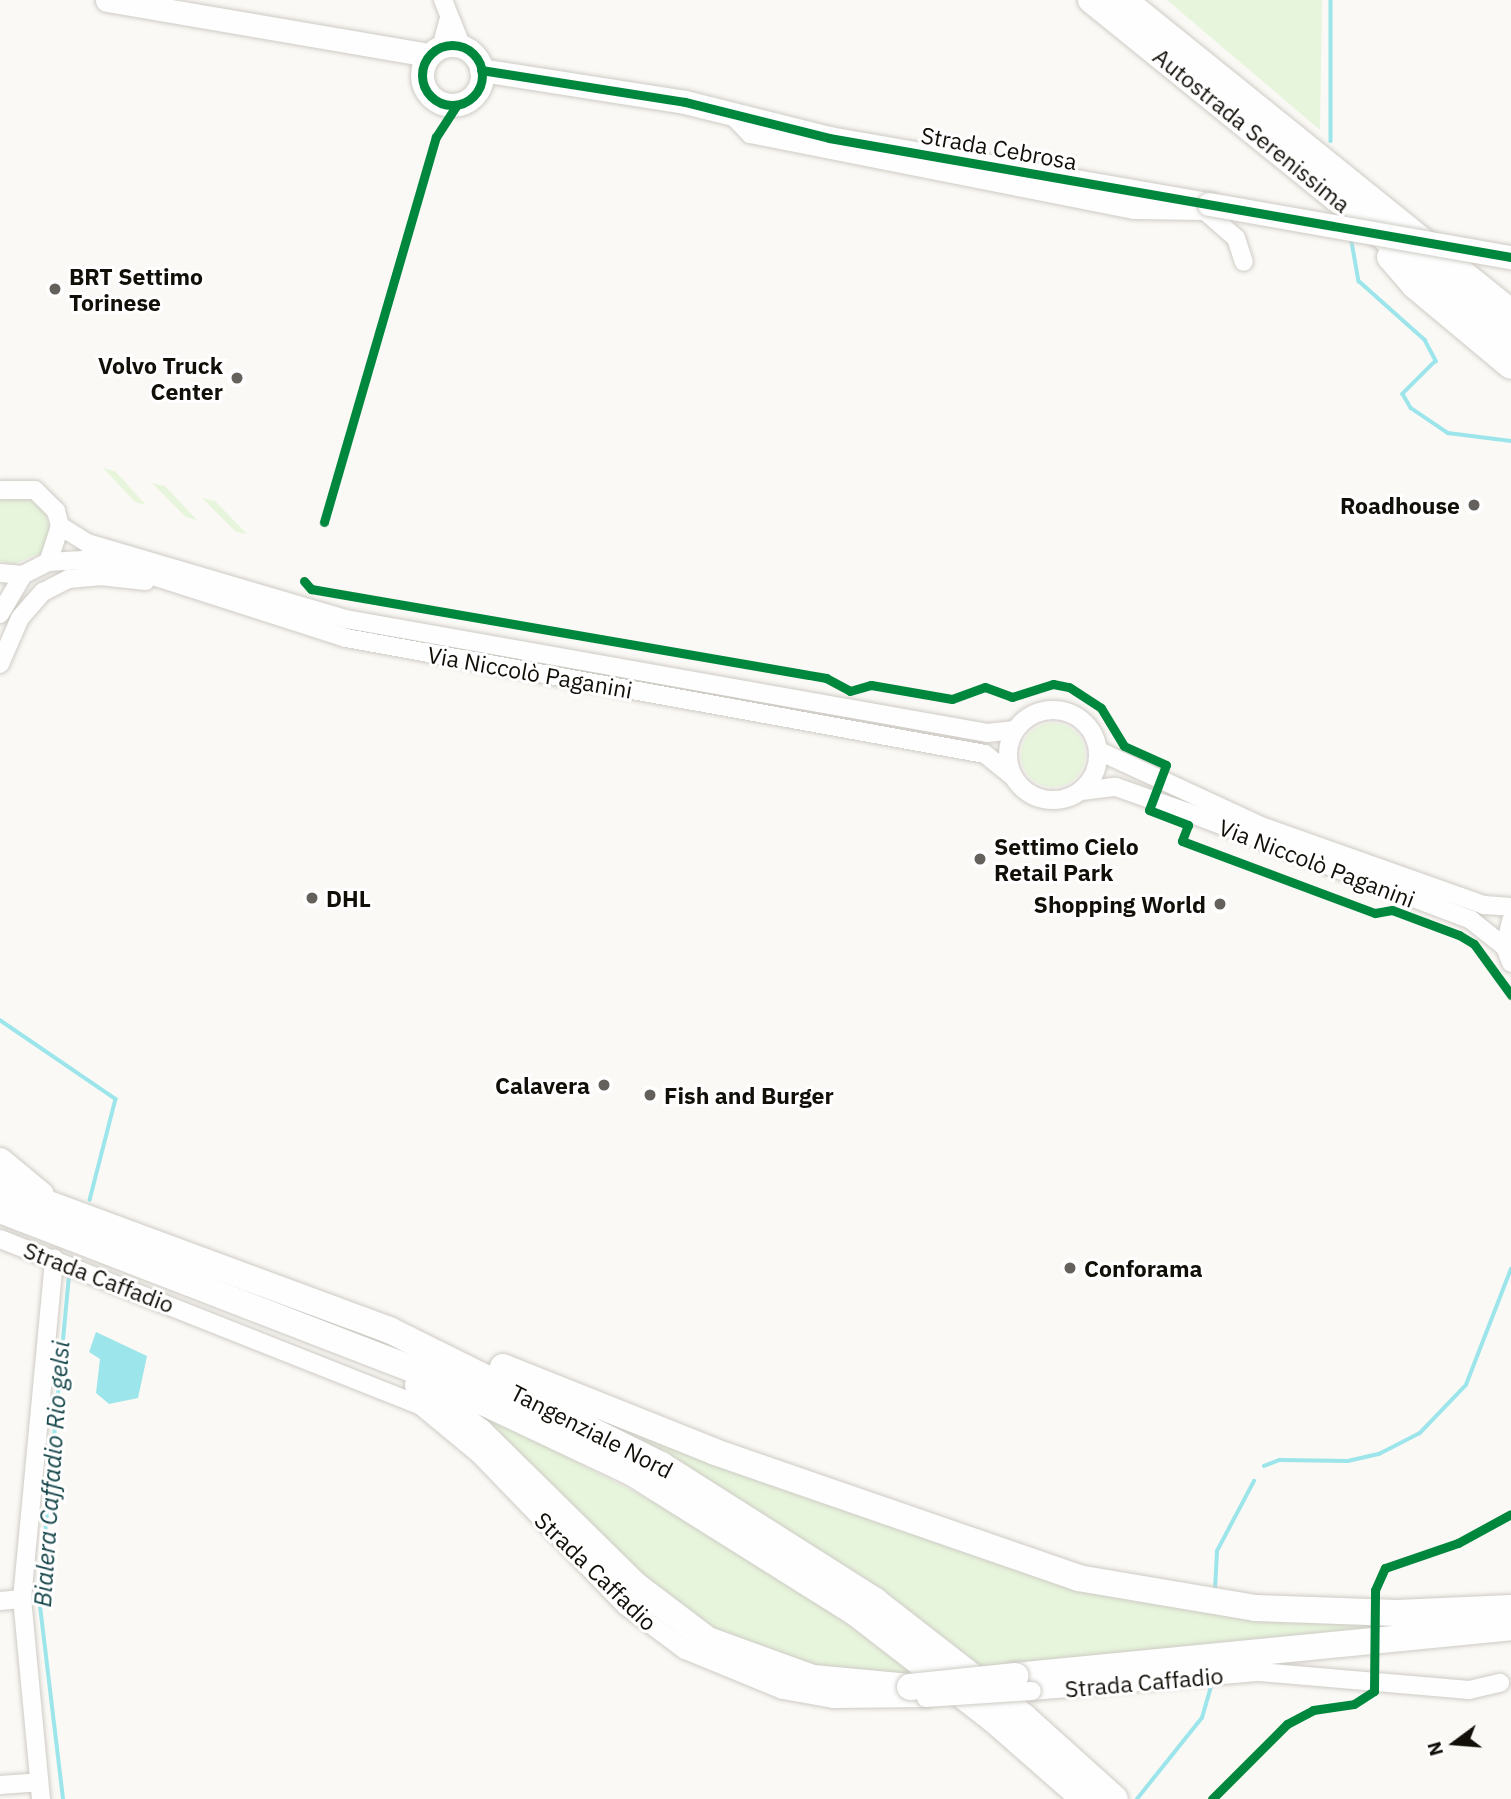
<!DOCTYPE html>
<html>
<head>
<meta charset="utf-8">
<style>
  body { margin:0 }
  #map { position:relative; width:1511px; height:1799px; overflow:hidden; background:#fbf9f5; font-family:"IBM Plex Sans",sans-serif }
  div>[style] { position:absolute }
  .green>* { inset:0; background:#e7f5dc }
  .round { border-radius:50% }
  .water>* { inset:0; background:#9ce5ea }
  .stream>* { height:3.5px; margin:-1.75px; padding:0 1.75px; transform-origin:1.75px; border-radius:1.75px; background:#9ce5ea }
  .roads { filter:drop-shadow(0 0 2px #cecbc5) drop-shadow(0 0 2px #cecbc5) }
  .minor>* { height:18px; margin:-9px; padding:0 9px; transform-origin:9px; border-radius:9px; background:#fefefe }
  .minor>.ring { margin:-9px; padding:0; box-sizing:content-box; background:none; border:18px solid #fefefe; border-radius:50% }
  .major>* { height:23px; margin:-11.5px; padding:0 11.5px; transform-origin:11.5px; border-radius:11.5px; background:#fefefe }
  .major>.ring { margin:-11.5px; padding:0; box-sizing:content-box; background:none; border:23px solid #fefefe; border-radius:50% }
  .highway>* { height:26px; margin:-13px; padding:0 13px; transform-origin:13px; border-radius:13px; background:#fefefe }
  .bridges { filter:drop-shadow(0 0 2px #cecbc5) drop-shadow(0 0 2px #cecbc5) }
  .minor-bridge>* { height:18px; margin:-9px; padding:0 9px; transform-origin:9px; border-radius:9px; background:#fefefe }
  .major-bridge>* { height:23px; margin:-11.5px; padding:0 11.5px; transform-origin:11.5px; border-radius:11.5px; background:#fefefe }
  .highway-bridge>* { height:26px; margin:-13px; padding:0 13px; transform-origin:13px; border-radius:13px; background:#fefefe }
  .cycleway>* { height:9px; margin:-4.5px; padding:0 4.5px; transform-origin:4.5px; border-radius:4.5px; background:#00873e }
  .cycleway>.ring { margin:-4.5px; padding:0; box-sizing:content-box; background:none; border:9px solid #00873e; border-radius:50% }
  .dots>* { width:19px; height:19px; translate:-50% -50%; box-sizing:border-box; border:4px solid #fff; border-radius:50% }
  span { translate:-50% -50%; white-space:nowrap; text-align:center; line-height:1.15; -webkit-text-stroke:6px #fff; paint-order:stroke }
  .street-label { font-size:23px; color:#120e08 }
  .poi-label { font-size:23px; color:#120e08; font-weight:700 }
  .left { translate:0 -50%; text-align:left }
  .right { translate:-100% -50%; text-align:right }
  .water-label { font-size:24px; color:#154549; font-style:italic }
  .north { position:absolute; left:1420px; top:1708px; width:70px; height:70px; -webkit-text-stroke:5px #fff; paint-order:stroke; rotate:254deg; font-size:19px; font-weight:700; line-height:28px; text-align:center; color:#120e08 }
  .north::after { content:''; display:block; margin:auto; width:24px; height:32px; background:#120e08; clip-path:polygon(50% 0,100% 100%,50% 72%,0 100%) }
</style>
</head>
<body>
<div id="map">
  <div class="green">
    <div style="clip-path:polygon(1167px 0,1322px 0,1320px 130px)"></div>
    <div style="clip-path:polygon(103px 468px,115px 471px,146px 505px,135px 502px)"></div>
    <div style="clip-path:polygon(152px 483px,165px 486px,197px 520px,186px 517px)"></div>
    <div style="clip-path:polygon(25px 497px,44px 510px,50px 531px,43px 552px,12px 565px,0 561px,0 500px)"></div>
    <div style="clip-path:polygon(202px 498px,215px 501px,247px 534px,236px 532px)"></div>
    <div class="round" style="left:1021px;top:723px;width:64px;height:64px"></div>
    <div style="clip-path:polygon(474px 1409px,698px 1525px,802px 1590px,915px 1675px,884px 1677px,770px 1660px,672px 1609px)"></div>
    <div style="clip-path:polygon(629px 1431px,1044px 1576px,1487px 1618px,984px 1668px,865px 1579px)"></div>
  </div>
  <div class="water">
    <div style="clip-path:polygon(96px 1332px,147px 1356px,138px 1398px,109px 1404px,96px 1393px,100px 1359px,89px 1352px)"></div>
  </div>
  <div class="stream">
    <div style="left:1331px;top:0;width:141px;rotate:90deg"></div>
    <div style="left:1352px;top:242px;width:40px;rotate:80deg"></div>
    <div style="left:1359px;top:281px;width:89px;rotate:41.8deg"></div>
    <div style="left:1425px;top:340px;width:24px;rotate:62deg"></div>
    <div style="left:1436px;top:361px;width:47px;rotate:135deg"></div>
    <div style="left:1403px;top:394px;width:16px;rotate:60deg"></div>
    <div style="left:1411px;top:408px;width:45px;rotate:34deg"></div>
    <div style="left:1448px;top:433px;width:64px;rotate:7.2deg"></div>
    <div style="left:0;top:1020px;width:140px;rotate:34.3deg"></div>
    <div style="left:116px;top:1099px;width:104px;rotate:104.4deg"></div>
    <div style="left:1264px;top:1466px;width:17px;rotate:-21deg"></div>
    <div style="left:1280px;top:1460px;width:68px;rotate:0.8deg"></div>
    <div style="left:1348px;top:1461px;width:32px;rotate:-13deg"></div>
    <div style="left:1379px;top:1454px;width:46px;rotate:-27.1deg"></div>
    <div style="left:1420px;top:1433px;width:66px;rotate:-46.2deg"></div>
    <div style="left:1466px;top:1385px;width:124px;rotate:-68.8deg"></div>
    <div style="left:1215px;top:1590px;width:39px;rotate:-87deg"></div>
    <div style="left:1217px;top:1551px;width:79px;rotate:-62.1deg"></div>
    <div style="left:63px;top:1799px;width:201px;rotate:-96.8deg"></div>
    <div style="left:39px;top:1599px;width:326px;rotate:-84.7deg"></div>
    <div style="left:1137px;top:1799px;width:104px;rotate:-51.3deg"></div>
    <div style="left:1202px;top:1718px;width:32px;rotate:-74deg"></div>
  </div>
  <div class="roads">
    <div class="minor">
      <div style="left:443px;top:0;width:51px;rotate:68deg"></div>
      <div style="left:441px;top:48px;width:28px;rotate:-75deg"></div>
      <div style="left:731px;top:114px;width:28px;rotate:46deg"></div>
      <div style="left:750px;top:134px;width:391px;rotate:11.2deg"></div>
      <div style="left:1134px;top:210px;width:71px;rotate:0.8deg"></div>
      <div style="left:1205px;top:211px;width:41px;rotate:41.1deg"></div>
      <div style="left:1236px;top:238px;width:25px;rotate:72deg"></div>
      <div style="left:0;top:490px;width:35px"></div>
      <div style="left:35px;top:490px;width:30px;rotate:45deg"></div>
      <div style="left:56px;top:511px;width:16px;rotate:75deg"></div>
      <div style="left:60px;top:526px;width:38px;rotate:108deg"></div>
      <div style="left:48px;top:562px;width:28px;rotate:153deg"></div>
      <div style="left:23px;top:575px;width:23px;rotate:-175deg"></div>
      <div style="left:60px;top:526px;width:32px;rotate:32deg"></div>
      <div style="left:87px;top:543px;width:270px;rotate:16.4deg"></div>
      <div style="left:346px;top:619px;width:651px;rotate:10.08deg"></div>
      <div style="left:987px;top:733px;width:28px;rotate:-6deg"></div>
      <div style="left:48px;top:562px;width:52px;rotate:-3.3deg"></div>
      <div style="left:100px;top:559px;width:258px;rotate:17.8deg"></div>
      <div style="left:346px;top:638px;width:649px;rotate:10.29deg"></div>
      <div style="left:985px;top:754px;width:35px;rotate:39deg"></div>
      <div style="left:0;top:614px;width:45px;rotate:-59.5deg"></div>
      <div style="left:0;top:664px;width:50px;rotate:-66.5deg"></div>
      <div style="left:20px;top:618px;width:35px;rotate:-49deg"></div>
      <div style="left:43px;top:592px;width:28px;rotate:-27deg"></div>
      <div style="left:68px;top:579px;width:32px;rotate:-5deg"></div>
      <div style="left:100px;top:576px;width:46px;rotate:6.2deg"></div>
      <div class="ring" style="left:1008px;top:710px;width:72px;height:72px"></div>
      <div style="left:1099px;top:751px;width:179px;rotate:24.8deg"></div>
      <div style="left:1261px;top:826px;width:237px;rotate:19.5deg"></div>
      <div style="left:1484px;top:905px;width:27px;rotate:4deg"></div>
      <div style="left:1081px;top:791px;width:35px;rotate:-7deg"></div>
      <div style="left:1116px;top:787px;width:75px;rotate:19.4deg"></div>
      <div style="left:1187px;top:812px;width:304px;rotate:20.8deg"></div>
      <div style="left:1471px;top:920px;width:43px;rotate:38.5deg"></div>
      <div style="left:1511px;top:921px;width:27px;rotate:103deg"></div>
      <div style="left:1505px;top:947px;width:17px;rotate:69deg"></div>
      <div style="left:0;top:1239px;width:453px;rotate:21.6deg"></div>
      <div style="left:421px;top:1406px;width:75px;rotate:39.6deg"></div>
      <div style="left:479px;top:1454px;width:211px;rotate:46deg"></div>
      <div style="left:626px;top:1606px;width:74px;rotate:36.7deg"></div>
      <div style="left:685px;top:1650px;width:106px;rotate:22.2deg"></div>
      <div style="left:783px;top:1690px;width:52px;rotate:10deg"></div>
      <div style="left:834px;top:1699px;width:92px;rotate:-0.6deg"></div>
      <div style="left:0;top:1601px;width:22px;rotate:-5deg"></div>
      <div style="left:1032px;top:1691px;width:229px;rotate:-4.8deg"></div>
      <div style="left:1260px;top:1672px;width:210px;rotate:4.9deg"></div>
      <div style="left:1469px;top:1690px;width:32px;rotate:-13deg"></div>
      <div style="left:0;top:1785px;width:39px;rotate:-4deg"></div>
      <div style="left:41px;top:1799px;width:201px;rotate:-95.4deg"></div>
      <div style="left:22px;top:1599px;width:342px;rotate:-84.6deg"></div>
    </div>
    <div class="major">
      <div style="left:107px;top:0;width:327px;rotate:9.7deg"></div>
      <div class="ring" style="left:422px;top:45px;width:37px;height:37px"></div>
      <div style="left:481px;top:70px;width:206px;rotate:8.9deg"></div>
      <div style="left:685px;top:102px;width:148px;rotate:14deg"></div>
      <div style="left:829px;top:138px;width:386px;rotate:9.9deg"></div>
    </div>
    <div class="highway">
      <div style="left:1091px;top:0;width:540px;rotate:38.99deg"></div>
      <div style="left:1124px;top:0;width:497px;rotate:38.9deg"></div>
      <div style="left:1390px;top:257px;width:37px;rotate:49deg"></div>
      <div style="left:1414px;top:285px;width:126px;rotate:39.9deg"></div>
      <div style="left:0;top:1161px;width:53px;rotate:39.7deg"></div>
      <div style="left:0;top:1186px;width:415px;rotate:20.3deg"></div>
      <div style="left:389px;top:1330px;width:304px;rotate:26.4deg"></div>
      <div style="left:661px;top:1465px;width:254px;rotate:32.4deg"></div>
      <div style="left:875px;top:1601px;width:189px;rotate:37.9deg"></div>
      <div style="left:1024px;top:1717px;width:122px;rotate:42deg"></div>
      <div style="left:0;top:1210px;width:447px;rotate:21.1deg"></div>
      <div style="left:417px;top:1371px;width:237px;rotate:25.3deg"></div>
      <div style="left:631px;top:1472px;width:267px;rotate:32.1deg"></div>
      <div style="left:857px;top:1614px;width:172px;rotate:37.7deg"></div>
      <div style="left:993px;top:1719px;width:121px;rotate:41.3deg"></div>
      <div style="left:503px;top:1367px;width:228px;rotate:21.8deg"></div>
      <div style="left:715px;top:1452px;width:384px;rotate:19.1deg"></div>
      <div style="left:1078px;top:1578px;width:180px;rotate:9.6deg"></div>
      <div style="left:1255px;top:1608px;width:142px;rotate:2deg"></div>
      <div style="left:1397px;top:1613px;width:114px;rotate:-2.5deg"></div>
      <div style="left:418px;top:1385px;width:78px;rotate:37.2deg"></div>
      <div style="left:480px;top:1432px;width:218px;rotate:44.6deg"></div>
      <div style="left:635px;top:1585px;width:91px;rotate:37deg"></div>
      <div style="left:708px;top:1640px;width:112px;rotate:19.9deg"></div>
      <div style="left:813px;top:1678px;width:97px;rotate:5.3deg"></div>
      <div style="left:1015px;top:1676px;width:498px;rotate:-5.6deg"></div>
    </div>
  </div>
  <div class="bridges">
    <div class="minor-bridge">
      <div style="left:926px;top:1698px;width:106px;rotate:-3.8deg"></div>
    </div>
    <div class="major-bridge">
      <div style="left:1209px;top:204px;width:307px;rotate:10deg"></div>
    </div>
    <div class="highway-bridge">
      <div style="left:910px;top:1687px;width:106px;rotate:-6deg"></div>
    </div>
  </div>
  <div class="cycleway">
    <div class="ring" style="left:422px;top:45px;width:51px;height:51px"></div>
    <div style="left:481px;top:70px;width:206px;rotate:8.9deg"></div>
    <div style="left:685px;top:102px;width:148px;rotate:14deg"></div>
    <div style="left:829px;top:138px;width:692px;rotate:9.9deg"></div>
    <div style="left:324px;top:522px;width:401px;rotate:-73.8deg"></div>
    <div style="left:436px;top:137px;width:38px;rotate:-57deg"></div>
    <div style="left:304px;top:581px;width:11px;rotate:49deg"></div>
    <div style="left:311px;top:589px;width:523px;rotate:9.8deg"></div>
    <div style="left:826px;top:678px;width:27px;rotate:28deg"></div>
    <div style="left:850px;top:691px;width:22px;rotate:-16deg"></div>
    <div style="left:871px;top:685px;width:82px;rotate:9.8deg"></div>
    <div style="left:952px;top:699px;width:35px;rotate:-20deg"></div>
    <div style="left:985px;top:687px;width:29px;rotate:20deg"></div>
    <div style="left:1012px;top:697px;width:43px;rotate:-17.6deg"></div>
    <div style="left:1053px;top:684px;width:16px;rotate:11deg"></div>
    <div style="left:1069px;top:687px;width:38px;rotate:33deg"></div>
    <div style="left:1101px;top:708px;width:44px;rotate:58.8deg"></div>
    <div style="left:1124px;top:746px;width:46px;rotate:24.3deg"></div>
    <div style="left:1166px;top:765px;width:48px;rotate:110.7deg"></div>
    <div style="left:1149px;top:810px;width:42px;rotate:21deg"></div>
    <div style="left:1188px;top:825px;width:17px;rotate:111deg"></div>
    <div style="left:1182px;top:841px;width:206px;rotate:20.5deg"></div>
    <div style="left:1375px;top:913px;width:17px;rotate:-10deg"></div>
    <div style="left:1392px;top:910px;width:72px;rotate:20.5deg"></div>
    <div style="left:1459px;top:935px;width:17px;rotate:31deg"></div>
    <div style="left:1474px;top:944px;width:63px;rotate:54deg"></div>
    <div style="left:1212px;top:1799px;width:106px;rotate:-45deg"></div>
    <div style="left:1287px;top:1724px;width:30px;rotate:-28deg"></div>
    <div style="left:1313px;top:1710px;width:41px;rotate:-8.3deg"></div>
    <div style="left:1354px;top:1704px;width:24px;rotate:-33deg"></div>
    <div style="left:1374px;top:1691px;width:101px;rotate:-89.4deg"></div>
    <div style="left:1375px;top:1590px;width:24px;rotate:-66deg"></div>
    <div style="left:1385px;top:1568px;width:77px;rotate:-18.9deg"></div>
    <div style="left:1458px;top:1543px;width:60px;rotate:-28.7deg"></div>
  </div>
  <div class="dots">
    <div style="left:55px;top:289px;background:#64605b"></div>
    <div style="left:237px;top:378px;background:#64605b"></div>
    <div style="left:1474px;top:505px;background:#64605b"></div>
    <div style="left:980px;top:859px;background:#64605b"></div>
    <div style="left:312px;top:898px;background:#64605b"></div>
    <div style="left:1220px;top:904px;background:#64605b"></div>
    <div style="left:604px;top:1085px;background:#64605b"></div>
    <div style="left:650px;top:1095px;background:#64605b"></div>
    <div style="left:1070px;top:1268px;background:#64605b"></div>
  </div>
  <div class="street-label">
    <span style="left:1252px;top:130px;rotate:39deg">Autostrada Serenissima</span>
    <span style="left:999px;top:148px;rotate:10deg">Strada Cebrosa</span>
    <span style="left:530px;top:672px;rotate:10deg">Via Niccolò Paganini</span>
    <span style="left:1317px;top:863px;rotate:21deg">Via Niccolò Paganini</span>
    <span style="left:99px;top:1277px;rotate:21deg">Strada Caffadio</span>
    <span style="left:592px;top:1431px;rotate:27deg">Tangenziale Nord</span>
    <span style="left:596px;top:1571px;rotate:44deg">Strada Caffadio</span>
    <span style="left:1144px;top:1682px;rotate:-5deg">Strada Caffadio</span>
  </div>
  <div class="poi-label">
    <span class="left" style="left:69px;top:289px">BRT Settimo<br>Torinese</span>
    <span class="right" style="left:223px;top:378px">Volvo Truck<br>Center</span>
    <span class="right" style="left:1460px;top:505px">Roadhouse</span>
    <span class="left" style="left:994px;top:859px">Settimo Cielo<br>Retail Park</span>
    <span class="left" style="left:326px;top:898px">DHL</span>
    <span class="right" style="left:1206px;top:904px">Shopping World</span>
    <span class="right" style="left:590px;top:1085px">Calavera</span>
    <span class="left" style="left:664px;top:1095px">Fish and Burger</span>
    <span class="left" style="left:1084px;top:1268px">Conforama</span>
  </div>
  <div class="water-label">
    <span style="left:52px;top:1474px;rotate:-86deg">Bialera Caffadio Rio gelsi</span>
  </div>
  <div class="north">N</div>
</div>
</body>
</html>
